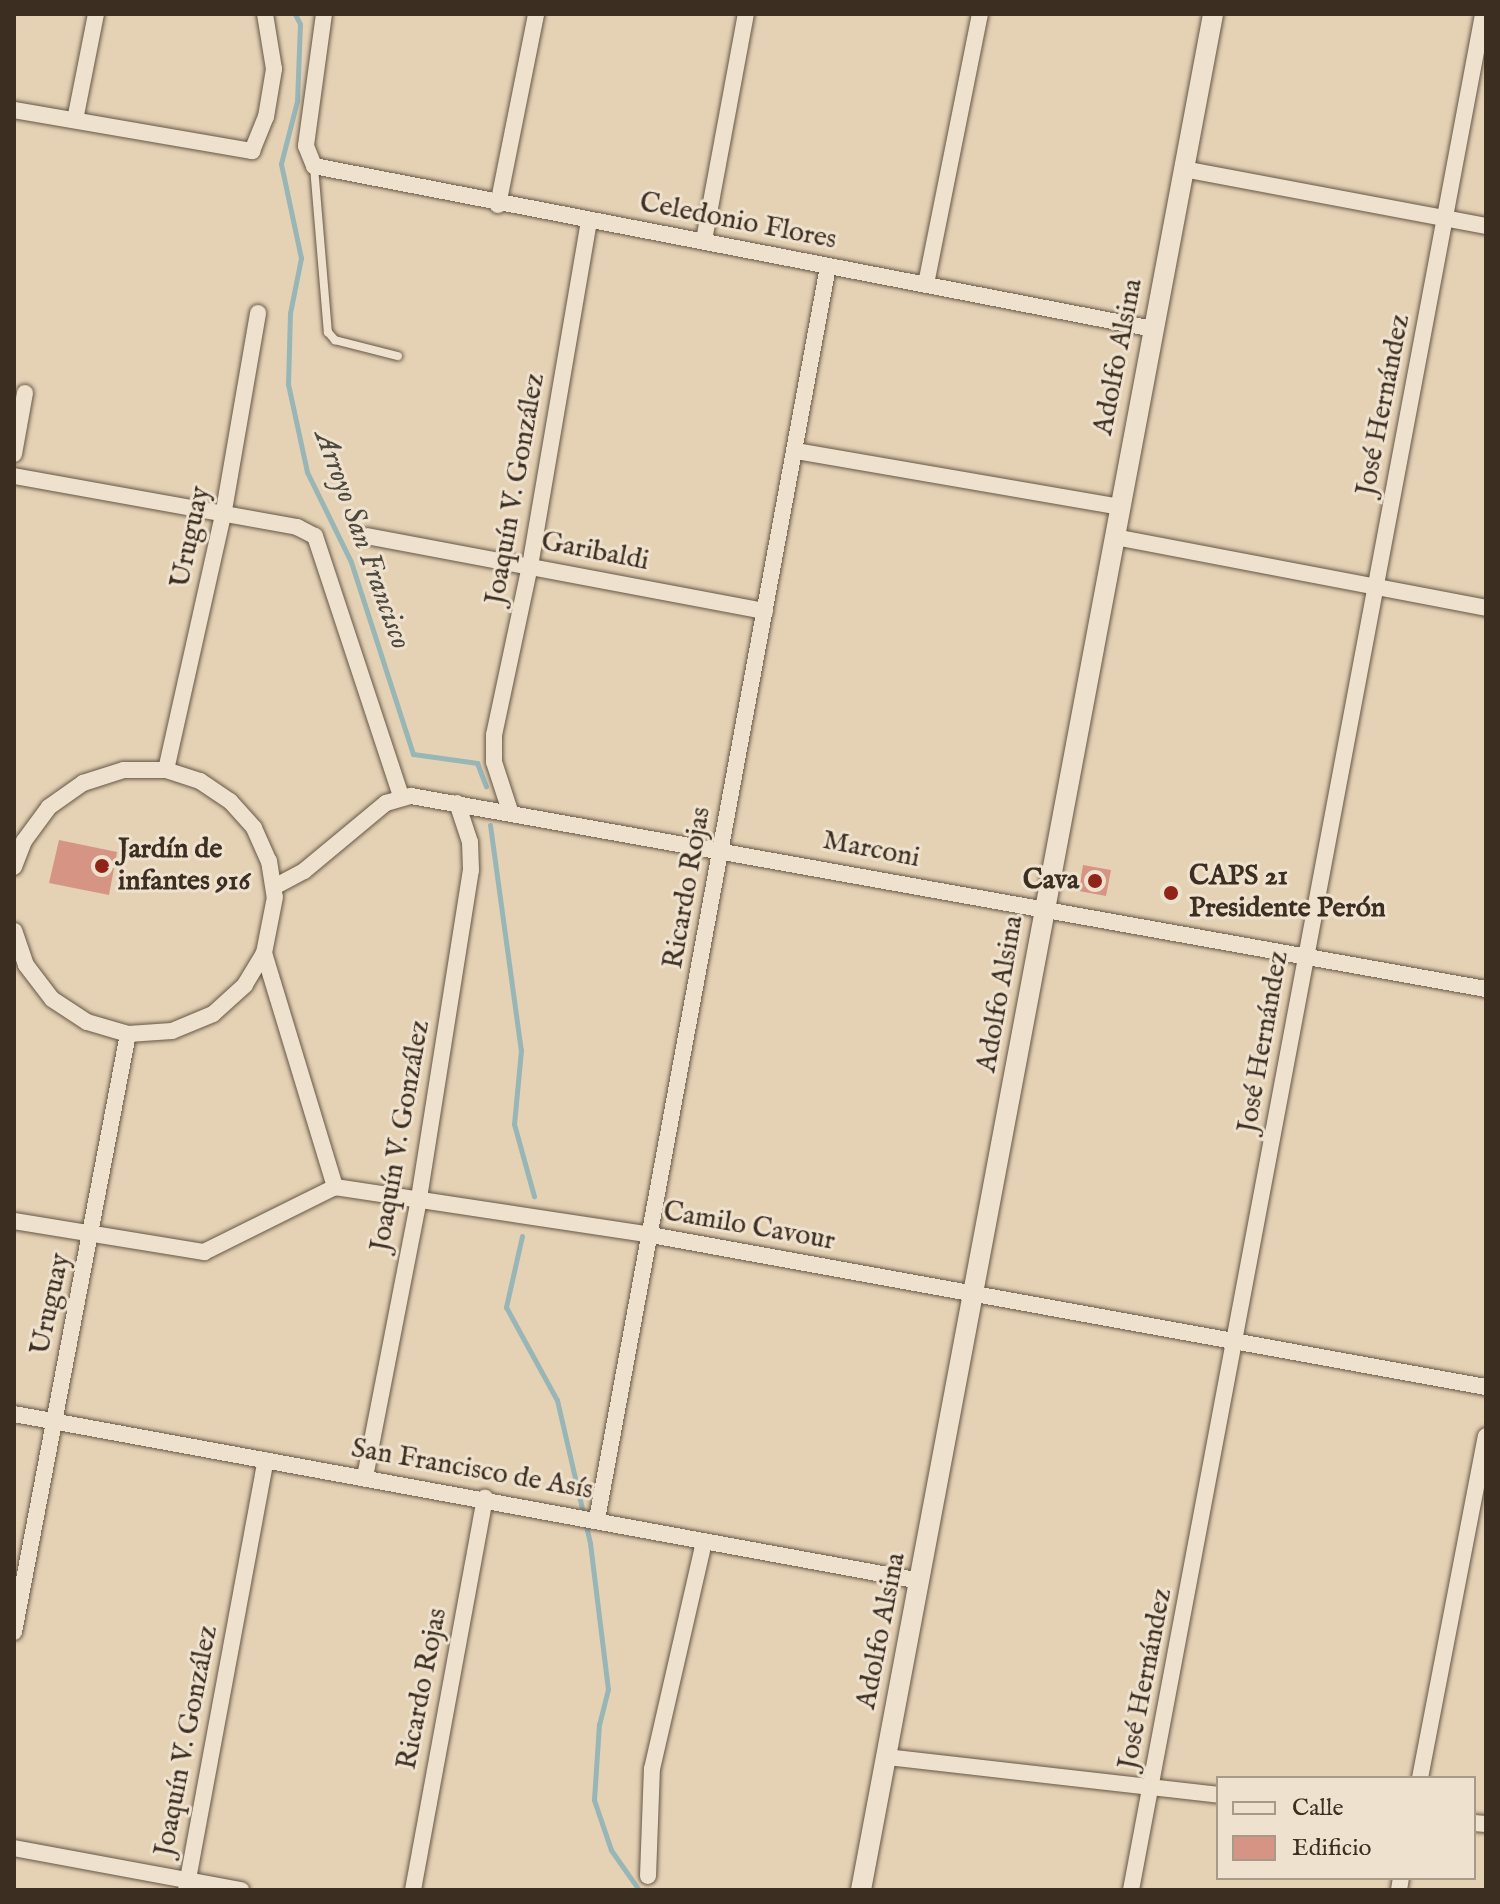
<!DOCTYPE html>
<html>
<head>
<meta charset="utf-8">
<style>
  body { margin:0 }
  #map { position:relative; width:1500px; height:1904px; overflow:hidden; background:#e5d2b5; font-family:"IM FELL English",serif }
  div>[style] { position:absolute }
  .stream>* { height:5px; margin:-2.5px; padding:0 2.5px; transform-origin:2.5px; border-radius:2.5px; background:#98b6b6 }
  .building>* { inset:0; background:#d59484 }
  .roads { filter:drop-shadow(0 0 2px #665746) drop-shadow(0 0 2px #665746) }
  .service>* { height:8px; margin:-4px; padding:0 4px; transform-origin:4px; border-radius:4px; background:#eee2cf }
  .minor>* { height:16px; margin:-8px; padding:0 8px; transform-origin:8px; border-radius:8px; background:#eee2cf }
  .tertiary>* { height:20px; margin:-10px; padding:0 10px; transform-origin:10px; border-radius:10px; background:#eee2cf }
  .dots>* { width:22px; height:22px; translate:-50% -50%; box-sizing:border-box; border:4px solid #eee2cf; border-radius:50% }
  span { translate:-50% -50%; white-space:nowrap; text-align:center; line-height:1.15; -webkit-text-stroke:6px #eee2cf; paint-order:stroke }
  .street-label { font-size:28px; color:#3c2e21 }
  .poi-label { font-size:28px; color:#3c2e21; font-weight:700 }
  .left { translate:0 -50%; text-align:left }
  .right { translate:-100% -50%; text-align:right }
  .water-label { font-size:30px; color:#4e493f; font-style:italic }
  .frame { position:absolute; inset:0; border:16px solid #3c2e21; pointer-events:none }
  .legend { position:absolute; left:1216px; top:1776px; width:260px; height:104px; box-sizing:border-box; background:#eee2cf; border:2px solid #a79a89; margin:0; padding:10px 14px; list-style:none; font-size:24px; color:#3c2e21 }
  .legend li { display:flex; align-items:center; gap:16px; height:40px }
  .legend b { width:40px; border:2px solid #a79a89 }
</style>
</head>
<body>
<div id="map">
  <div class="stream">
    <div style="left:295px;top:14px;width:11px;rotate:63deg"></div>
    <div style="left:300px;top:24px;width:77px;rotate:92.2deg"></div>
    <div style="left:297px;top:101px;width:65px;rotate:104.3deg"></div>
    <div style="left:281px;top:164px;width:96px;rotate:78deg"></div>
    <div style="left:301px;top:258px;width:56px;rotate:101.3deg"></div>
    <div style="left:290px;top:313px;width:71px;rotate:91.6deg"></div>
    <div style="left:288px;top:384px;width:90px;rotate:77.8deg"></div>
    <div style="left:307px;top:472px;width:100px;rotate:63.9deg"></div>
    <div style="left:351px;top:562px;width:202px;rotate:72.1deg"></div>
    <div style="left:413px;top:754px;width:65px;rotate:8deg"></div>
    <div style="left:477px;top:763px;width:25px;rotate:69deg"></div>
    <div style="left:490px;top:825px;width:227px;rotate:82.2deg"></div>
    <div style="left:521px;top:1050px;width:74px;rotate:95.4deg"></div>
    <div style="left:514px;top:1124px;width:75px;rotate:74.5deg"></div>
    <div style="left:522px;top:1236px;width:73px;rotate:102.7deg"></div>
    <div style="left:506px;top:1307px;width:106px;rotate:61.3deg"></div>
    <div style="left:557px;top:1400px;width:147px;rotate:77deg"></div>
    <div style="left:590px;top:1543px;width:147px;rotate:83deg"></div>
    <div style="left:608px;top:1689px;width:36px;rotate:104deg"></div>
    <div style="left:599px;top:1724px;width:76px;rotate:93.8deg"></div>
    <div style="left:594px;top:1800px;width:53px;rotate:71.2deg"></div>
    <div style="left:611px;top:1850px;width:49px;rotate:55deg"></div>
  </div>
  <div class="building">
    <div style="clip-path:polygon(59px 840px,117px 852px,109px 895px,49px 883px)"></div>
    <div style="clip-path:polygon(1083px 865px,1111px 870px,1106px 896px,1079px 891px)"></div>
  </div>
  <div class="roads">
    <div class="service">
      <div style="left:314px;top:167px;width:166px;rotate:85.2deg"></div>
      <div style="left:328px;top:332px;width:11px;rotate:49deg"></div>
      <div style="left:335px;top:340px;width:65px;rotate:14.3deg"></div>
    </div>
    <div class="minor">
      <div style="left:324px;top:14px;width:133px;rotate:97.8deg"></div>
      <div style="left:306px;top:146px;width:22px;rotate:68deg"></div>
      <div style="left:314px;top:166px;width:855px;rotate:10.99deg"></div>
      <div style="left:14px;top:110px;width:242px;rotate:9.8deg"></div>
      <div style="left:252px;top:151px;width:37px;rotate:-68deg"></div>
      <div style="left:266px;top:117px;width:49px;rotate:-80.5deg"></div>
      <div style="left:274px;top:69px;width:56px;rotate:-99.3deg"></div>
      <div style="left:75px;top:120px;width:108px;rotate:-78.8deg"></div>
      <div style="left:1184px;top:169px;width:307px;rotate:10.7deg"></div>
      <div style="left:498px;top:205px;width:195px;rotate:-78.7deg"></div>
      <div style="left:704px;top:240px;width:230px;rotate:-79.5deg"></div>
      <div style="left:926px;top:284px;width:275px;rotate:-78.7deg"></div>
      <div style="left:796px;top:451px;width:328px;rotate:9.8deg"></div>
      <div style="left:14px;top:454px;width:62px;rotate:-79.8deg"></div>
      <div style="left:14px;top:476px;width:288px;rotate:10.2deg"></div>
      <div style="left:297px;top:527px;width:20px;rotate:27deg"></div>
      <div style="left:315px;top:536px;width:274px;rotate:71.7deg"></div>
      <div style="left:367px;top:536px;width:405px;rotate:10.7deg"></div>
      <div style="left:1115px;top:537px;width:378px;rotate:10.8deg"></div>
      <div style="left:166px;top:770px;width:260px;rotate:-77.4deg"></div>
      <div style="left:223px;top:516px;width:206px;rotate:-80.2deg"></div>
      <div style="left:510px;top:811px;width:52px;rotate:-108.1deg"></div>
      <div style="left:494px;top:762px;width:27px;rotate:-90deg"></div>
      <div style="left:494px;top:735px;width:173px;rotate:-78deg"></div>
      <div style="left:530px;top:566px;width:350px;rotate:-80.3deg"></div>
      <div style="left:14px;top:867px;width:28px;rotate:-69deg"></div>
      <div style="left:24px;top:841px;width:42px;rotate:-53.7deg"></div>
      <div style="left:49px;top:807px;width:42px;rotate:-35.2deg"></div>
      <div style="left:83px;top:783px;width:43px;rotate:-17.6deg"></div>
      <div style="left:124px;top:770px;width:42px"></div>
      <div style="left:166px;top:770px;width:36px;rotate:18deg"></div>
      <div style="left:200px;top:781px;width:36px;rotate:34deg"></div>
      <div style="left:230px;top:801px;width:36px;rotate:48deg"></div>
      <div style="left:254px;top:828px;width:36px;rotate:66deg"></div>
      <div style="left:269px;top:861px;width:36px;rotate:81deg"></div>
      <div style="left:275px;top:897px;width:57px;rotate:101.1deg"></div>
      <div style="left:264px;top:953px;width:37px;rotate:121deg"></div>
      <div style="left:245px;top:985px;width:43px;rotate:137.8deg"></div>
      <div style="left:213px;top:1014px;width:44px;rotate:157.5deg"></div>
      <div style="left:172px;top:1031px;width:44px;rotate:176.1deg"></div>
      <div style="left:128px;top:1034px;width:43px;rotate:-163.7deg"></div>
      <div style="left:87px;top:1022px;width:42px;rotate:-146.7deg"></div>
      <div style="left:52px;top:999px;width:43px;rotate:-127.4deg"></div>
      <div style="left:26px;top:965px;width:36px;rotate:-109deg"></div>
      <div style="left:274px;top:887px;width:34px;rotate:-28deg"></div>
      <div style="left:304px;top:871px;width:107px;rotate:-39.7deg"></div>
      <div style="left:386px;top:803px;width:26px;rotate:-16deg"></div>
      <div style="left:411px;top:796px;width:1092px;rotate:10.18deg"></div>
      <div style="left:264px;top:953px;width:245px;rotate:73.1deg"></div>
      <div style="left:14px;top:1221px;width:193px;rotate:9.3deg"></div>
      <div style="left:204px;top:1252px;width:146px;rotate:-26.4deg"></div>
      <div style="left:335px;top:1187px;width:320px;rotate:8.6deg"></div>
      <div style="left:651px;top:1235px;width:849px;rotate:10.32deg"></div>
      <div style="left:14px;top:1414px;width:921px;rotate:10.44deg"></div>
      <div style="left:365px;top:1477px;width:284px;rotate:-79deg"></div>
      <div style="left:419px;top:1198px;width:332px;rotate:-81deg"></div>
      <div style="left:471px;top:870px;width:28px;rotate:-92deg"></div>
      <div style="left:470px;top:842px;width:41px;rotate:-108.4deg"></div>
      <div style="left:597px;top:1519px;width:1274px;rotate:-79.55deg"></div>
      <div style="left:14px;top:1632px;width:609px;rotate:-79.21deg"></div>
      <div style="left:887px;top:1757px;width:333px;rotate:6.5deg"></div>
      <div style="left:1420px;top:1778px;width:348px;rotate:-79.1deg"></div>
      <div style="left:1474px;top:1823px;width:12px;rotate:5deg"></div>
      <div style="left:14px;top:1848px;width:231px;rotate:10.5deg"></div>
      <div style="left:648px;top:1876px;width:107px;rotate:-87.9deg"></div>
      <div style="left:652px;top:1769px;width:233px;rotate:-77.1deg"></div>
      <div style="left:186px;top:1890px;width:437px;rotate:-79.5deg"></div>
      <div style="left:413px;top:1890px;width:399px;rotate:-79.6deg"></div>
      <div style="left:1131px;top:1890px;width:1909px;rotate:-79.37deg"></div>
      <div style="left:1399px;top:1890px;width:12px;rotate:-81deg"></div>
    </div>
    <div class="tertiary">
      <div style="left:861px;top:1890px;width:1909px;rotate:-79.37deg"></div>
    </div>
  </div>
  <div class="dots">
    <div style="left:102px;top:866px;background:#8f2418"></div>
    <div style="left:1095px;top:881px;background:#8f2418"></div>
    <div style="left:1171px;top:893px;background:#8f2418"></div>
  </div>
  <div class="street-label">
    <span style="left:738px;top:222px;rotate:11deg">Celedonio Flores</span>
    <span style="left:1119px;top:357px;rotate:-79deg">Adolfo Alsina</span>
    <span style="left:1384px;top:405px;rotate:-79deg">José Hernández</span>
    <span style="left:516px;top:489px;rotate:-80deg">Joaquín V. González</span>
    <span style="left:191px;top:537px;rotate:-78deg">Uruguay</span>
    <span style="left:595px;top:552px;rotate:11deg">Garibaldi</span>
    <span style="left:871px;top:850px;rotate:11deg">Marconi</span>
    <span style="left:688px;top:888px;rotate:-80deg">Ricardo Rojas</span>
    <span style="left:1001px;top:994px;rotate:-80deg">Adolfo Alsina</span>
    <span style="left:1264px;top:1042px;rotate:-80deg">José Hernández</span>
    <span style="left:401px;top:1136px;rotate:-80deg">Joaquín V. González</span>
    <span style="left:749px;top:1227px;rotate:10deg">Camilo Cavour</span>
    <span style="left:51px;top:1304px;rotate:-78deg">Uruguay</span>
    <span style="left:472px;top:1470px;rotate:10deg">San Francisco de Asís</span>
    <span style="left:882px;top:1631px;rotate:-79deg">Adolfo Alsina</span>
    <span style="left:1146px;top:1679px;rotate:-79deg">José Hernández</span>
    <span style="left:423px;top:1689px;rotate:-79deg">Ricardo Rojas</span>
    <span style="left:187px;top:1741px;rotate:-79deg">Joaquín V. González</span>
  </div>
  <div class="poi-label">
    <span class="left" style="left:118px;top:866px">Jardín de<br>infantes 916</span>
    <span class="left" style="left:1189px;top:893px">CAPS 21<br>Presidente Perón</span>
    <span class="right" style="left:1079px;top:881px">Cava</span>
  </div>
  <div class="water-label">
    <span style="left:362px;top:540px;rotate:70deg">Arroyo San Francisco</span>
  </div>
  <div class="frame"></div>
  <ul class="legend">
  <li><b style="height:10px;background:#eee2cf"></b>Calle</li>
  <li><b style="height:22px;background:#d59484"></b>Edificio</li>
  </ul>
</div>
</body>
</html>
